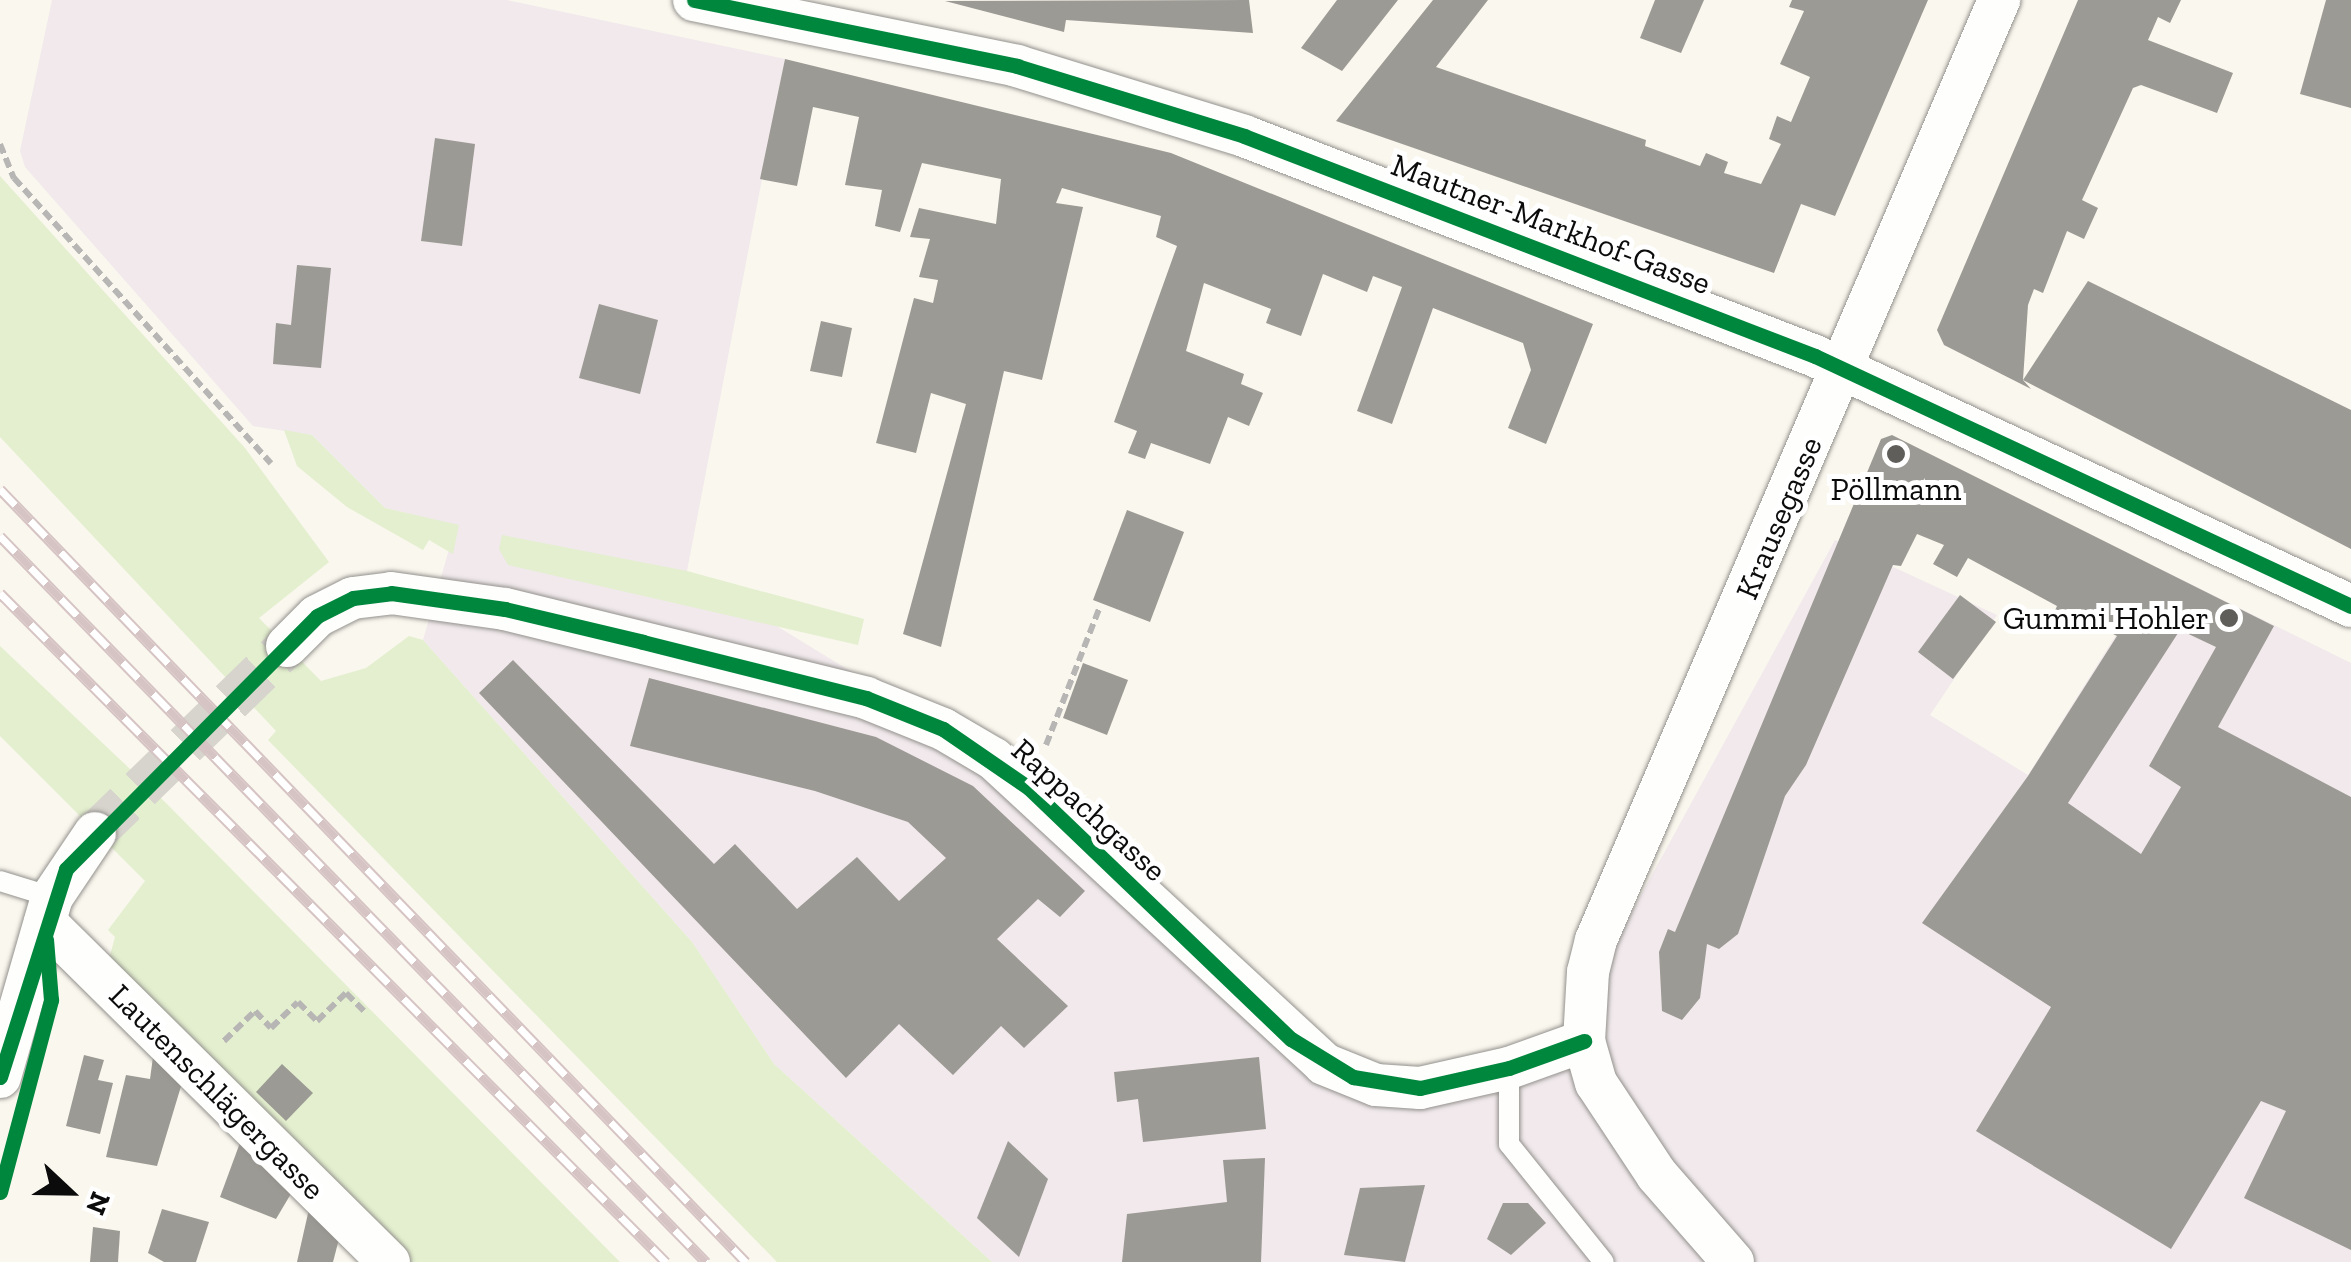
<!DOCTYPE html>
<html>
<head>
<meta charset="utf-8">
<style>
  body { margin:0 }
  #map { position:relative; width:2351px; height:1262px; overflow:hidden; background:#faf7ee; font-family:"Zilla Slab",serif }
  div>[style] { position:absolute }
  .industrial>* { inset:0; background:#f1e9ec }
  .green>* { inset:0; background:#e3efce }
  .building>* { inset:0; background:#9c9a94 }
  .minor-tunnel>* { height:42px; margin-top:-21px; transform-origin:0; background:repeating-linear-gradient(90deg,#d6d4cc 0 42px,transparent 0 63px) }
  .path>* { height:6px; margin-top:-3px; transform-origin:0; background:repeating-linear-gradient(90deg,#b7b6b5 0 10px,transparent 0 15px) }
  .roads { filter:drop-shadow(0 0 2px #93918d) drop-shadow(0 0 2px #93918d) }
  .service>* { height:20px; margin:-10px; padding:0 10px; transform-origin:10px; border-radius:10px; background:#fefefc }
  .minor>* { height:42px; margin:-21px; padding:0 21px; transform-origin:21px; border-radius:21px; background:#fefefc }
  .rail>* { height:11px; margin-top:-5.5px; transform-origin:0; background:repeating-linear-gradient(90deg,#fff 0 22px,#d6c4c4 0 44px); box-sizing:border-box; border-block:2px solid #d6c4c4 }
  .cycleway>* { height:15px; margin:-7.5px; padding:0 7.5px; transform-origin:7.5px; border-radius:7.5px; background:#00873e }
  .dots>* { width:28px; height:28px; translate:-50% -50%; box-sizing:border-box; border:5px solid #fff; border-radius:50% }
  span { translate:-50% -50%; white-space:nowrap; text-align:center; line-height:1.15; -webkit-text-stroke:10px #fff; paint-order:stroke }
  .street-label { font-size:32px; color:#0b0b0b }
  .poi-label { font-size:32px; color:#0b0b0b }
  .right { translate:-100% -50%; text-align:right }
  .north { position:absolute; left:20px; top:1142px; width:100px; height:100px; -webkit-text-stroke:8px #fff; paint-order:stroke; rotate:112deg; font-size:28px; font-weight:700; line-height:40px; text-align:center; color:#0b0b0b }
  .north::after { content:''; display:block; margin:auto; width:35px; height:45px; background:#0b0b0b; clip-path:polygon(50% 0,100% 100%,50% 72%,0 100%) }
</style>
</head>
<body>
<div id="map">
  <div class="industrial">
    <div style="clip-path:polygon(52px 0,507px 0,785px 59px,687px 571px,994px 759px,1353px 1077px,1554px 1054px,1835px 540px,1997px 615px,1930px 715px,2028px 775px,2158px 568px,2351px 663px,2351px 1262px,992px 1262px,774px 1064px,692px 942px,423px 640px,456px 525px,385px 508px,312px 435px,253px 426px,25px 167px,20px 151px)"></div>
  </div>
  <div class="green">
    <div style="clip-path:polygon(0 176px,245px 448px,329px 562px,259px 618px,321px 681px,366px 668px,409px 636px,423px 640px,692px 942px,774px 1064px,992px 1262px,777px 1262px,268px 740px,276px 731px,0 437px)"></div>
    <div style="clip-path:polygon(284px 430px,312px 435px,385px 508px,459px 525px,453px 554px,429px 540px,423px 550px,347px 507px,297px 466px)"></div>
    <div style="clip-path:polygon(502px 535px,687px 571px,864px 619px,858px 645px,508px 565px,499px 549px)"></div>
    <div style="clip-path:polygon(0 646px,167px 804px,620px 1262px,410px 1262px,332px 1186px,109px 959px,115px 937px,108px 930px,145px 881px,0 736px)"></div>
  </div>
  <div class="building">
    <div style="clip-path:polygon(1249px 0,1253px 33px,1066px 20px,1064px 32px,945px 1px)"></div>
    <div style="clip-path:polygon(1337px 0,1398px 0,1342px 71px,1301px 48px)"></div>
    <div style="clip-path:polygon(1433px 0,1488px 0,1436px 67px,1646px 140px,1645px 146px,1700px 166px,1706px 153px,1728px 162px,1724px 173px,1761px 184px,1781px 144px,1769px 139px,1777px 116px,1791px 122px,1810px 77px,1780px 64px,1804px 11px,1789px 7px,1792px 0,1928px 0,1835px 216px,1801px 204px,1774px 273px,1336px 121px)"></div>
    <div style="clip-path:polygon(1655px 0,1704px 0,1681px 53px,1640px 38px)"></div>
    <div style="clip-path:polygon(2078px 0,2181px 0,2170px 23px,2158px 17px,2148px 40px,2233px 73px,2217px 113px,2141px 85px,2133px 88px,2082px 200px,2098px 208px,2084px 239px,2067px 231px,2043px 293px,2034px 289px,2028px 305px,2023px 380px,2031px 389px,1944px 345px,1937px 330px)"></div>
    <div style="clip-path:polygon(2326px 0,2351px 0,2351px 108px,2300px 94px)"></div>
    <div style="clip-path:polygon(785px 59px,1171px 153px,1593px 324px,1546px 444px,1508px 428px,1531px 370px,1523px 343px,1433px 308px,1392px 424px,1357px 411px,1402px 287px,1373px 276px,1367px 292px,1323px 274px,1301px 336px,1266px 323px,1271px 309px,1204px 283px,1186px 351px,1244px 374px,1241px 384px,1263px 393px,1249px 426px,1228px 417px,1210px 464px,1151px 443px,1145px 459px,1128px 453px,1137px 431px,1114px 422px,1177px 246px,1156px 237px,1161px 216px,1062px 188px,1056px 203px,1083px 207px,1042px 380px,1004px 371px,941px 647px,903px 634px,966px 404px,931px 393px,916px 453px,876px 443px,914px 298px,933px 303px,938px 280px,919px 277px,930px 239px,910px 237px,919px 208px,996px 224px,1001px 179px,922px 163px,900px 232px,875px 226px,882px 190px,845px 185px,859px 117px,813px 107px,797px 186px,760px 179px)"></div>
    <div style="clip-path:polygon(435px 138px,475px 144px,462px 246px,421px 241px)"></div>
    <div style="clip-path:polygon(297px 265px,331px 268px,321px 368px,273px 364px,276px 323px,291px 325px)"></div>
    <div style="clip-path:polygon(2088px 281px,2351px 410px,2351px 549px,2023px 380px)"></div>
    <div style="clip-path:polygon(599px 304px,658px 320px,640px 394px,579px 378px)"></div>
    <div style="clip-path:polygon(821px 321px,852px 328px,842px 377px,810px 371px)"></div>
    <div style="clip-path:polygon(evenodd,1892px 435px,2274px 626px,2218px 727px,2351px 797px,2351px 1250px,2244px 1198px,2286px 1111px,2261px 1101px,2171px 1249px,1976px 1131px,2051px 1007px,1922px 923px,2028px 776px,2117px 636px,2081px 618px,2076px 628px,2052px 617px,2057px 606px,1968px 558px,1957px 577px,1933px 564px,1944px 545px,1917px 534px,1901px 566px,1893px 565px,1806px 765px,1785px 796px,1738px 934px,1719px 949px,1707px 944px,1700px 998px,1682px 1020px,1662px 1011px,1659px 952px,1668px 929px,1675px 932px,1881px 439px,1892px 435px,2180px 630px,2216px 647px,2149px 766px,2181px 787px,2141px 854px,2068px 803px,2180px 630px)"></div>
    <div style="clip-path:polygon(1127px 510px,1184px 532px,1150px 622px,1093px 600px)"></div>
    <div style="clip-path:polygon(1960px 595px,1996px 622px,1953px 679px,1918px 652px)"></div>
    <div style="clip-path:polygon(513px 660px,714px 864px,735px 844px,797px 909px,857px 857px,899px 901px,946px 858px,908px 822px,815px 791px,630px 746px,649px 678px,876px 737px,973px 786px,1085px 891px,1060px 917px,1038px 899px,997px 939px,1068px 1006px,1024px 1048px,1001px 1026px,953px 1075px,899px 1024px,846px 1078px,479px 693px)"></div>
    <div style="clip-path:polygon(1083px 663px,1128px 680px,1107px 735px,1063px 718px)"></div>
    <div style="clip-path:polygon(84px 1055px,104px 1060px,98px 1080px,113px 1083px,100px 1134px,66px 1126px)"></div>
    <div style="clip-path:polygon(153px 1057px,182px 1083px,157px 1166px,106px 1157px,126px 1075px,150px 1079px)"></div>
    <div style="clip-path:polygon(1259px 1057px,1266px 1129px,1143px 1142px,1138px 1099px,1117px 1102px,1114px 1072px)"></div>
    <div style="clip-path:polygon(282px 1064px,313px 1093px,286px 1121px,256px 1092px)"></div>
    <div style="clip-path:polygon(241px 1140px,292px 1192px,276px 1219px,220px 1197px)"></div>
    <div style="clip-path:polygon(1008px 1141px,1048px 1179px,1019px 1257px,977px 1218px)"></div>
    <div style="clip-path:polygon(1265px 1158px,1261px 1262px,1122px 1262px,1127px 1214px,1227px 1202px,1223px 1160px)"></div>
    <div style="clip-path:polygon(1425px 1185px,1405px 1262px,1344px 1255px,1360px 1188px)"></div>
    <div style="clip-path:polygon(1503px 1203px,1528px 1203px,1546px 1223px,1511px 1255px,1487px 1239px)"></div>
    <div style="clip-path:polygon(162px 1209px,209px 1222px,196px 1262px,164px 1262px,148px 1253px)"></div>
    <div style="clip-path:polygon(309px 1209px,339px 1239px,333px 1262px,297px 1262px)"></div>
    <div style="clip-path:polygon(93px 1227px,120px 1231px,118px 1262px,90px 1262px)"></div>
  </div>
  <div class="minor-tunnel">
    <div style="left:95px;top:833px;width:268px;rotate:-44.2deg"></div>
  </div>
  <div class="path">
    <div style="left:0;top:144px;width:37px;rotate:68deg"></div>
    <div style="left:14px;top:178px;width:384px;rotate:48deg"></div>
    <div style="left:1046px;top:745px;width:146px;rotate:-68.7deg"></div>
    <div style="left:224px;top:1041px;width:43px;rotate:-44.1deg"></div>
    <div style="left:255px;top:1011px;width:23px;rotate:47deg"></div>
    <div style="left:271px;top:1028px;width:37px;rotate:-44deg"></div>
    <div style="left:298px;top:1002px;width:27px;rotate:45deg"></div>
    <div style="left:317px;top:1021px;width:40px;rotate:-44deg"></div>
    <div style="left:346px;top:993px;width:27px;rotate:45deg"></div>
  </div>
  <div class="roads">
    <div class="service">
      <div style="left:0;top:881px;width:54px;rotate:17.1deg"></div>
      <div style="left:1509px;top:1068px;width:76px;rotate:90deg"></div>
      <div style="left:1509px;top:1144px;width:151px;rotate:51.2deg"></div>
    </div>
    <div class="minor">
      <div style="left:694px;top:0;width:330px;rotate:11.5deg"></div>
      <div style="left:1017px;top:66px;width:238px;rotate:17.1deg"></div>
      <div style="left:1244px;top:136px;width:612px;rotate:21.07deg"></div>
      <div style="left:1815px;top:356px;width:591px;rotate:25.01deg"></div>
      <div style="left:287px;top:646px;width:42px;rotate:-45deg"></div>
      <div style="left:317px;top:616px;width:40px;rotate:-26.6deg"></div>
      <div style="left:353px;top:598px;width:38px;rotate:-7deg"></div>
      <div style="left:391px;top:593px;width:115px;rotate:8deg"></div>
      <div style="left:505px;top:609px;width:372px;rotate:13.8deg"></div>
      <div style="left:866px;top:698px;width:83px;rotate:21.9deg"></div>
      <div style="left:943px;top:729px;width:59px;rotate:30.5deg"></div>
      <div style="left:994px;top:759px;width:449px;rotate:42.7deg"></div>
      <div style="left:1324px;top:1064px;width:56px;rotate:22deg"></div>
      <div style="left:1376px;top:1085px;width:44px;rotate:3.9deg"></div>
      <div style="left:1420px;top:1088px;width:91px;rotate:-12.7deg"></div>
      <div style="left:1509px;top:1068px;width:80px;rotate:-19.8deg"></div>
      <div style="left:45px;top:922px;width:484px;rotate:44.7deg"></div>
      <div style="left:0;top:1077px;width:187px;rotate:-73.9deg"></div>
      <div style="left:52px;top:897px;width:77px;rotate:-56.1deg"></div>
      <div style="left:1733px;top:1262px;width:116px;rotate:-131.1deg"></div>
      <div style="left:1657px;top:1175px;width:110px;rotate:-123.5deg"></div>
      <div style="left:1596px;top:1083px;width:44px;rotate:-105.9deg"></div>
      <div style="left:1584px;top:1041px;width:69px;rotate:-86.7deg"></div>
      <div style="left:1588px;top:972px;width:33px;rotate:-76deg"></div>
      <div style="left:1596px;top:940px;width:1023px;rotate:-66.79deg"></div>
    </div>
  </div>
  <div class="rail">
    <div style="left:0;top:489px;width:1074px;rotate:46.02deg"></div>
    <div style="left:0;top:536px;width:1013px;rotate:45.8deg"></div>
    <div style="left:0;top:593px;width:944px;rotate:45.13deg"></div>
  </div>
  <div class="cycleway">
    <div style="left:694px;top:0;width:330px;rotate:11.5deg"></div>
    <div style="left:1017px;top:66px;width:238px;rotate:17.1deg"></div>
    <div style="left:1244px;top:136px;width:612px;rotate:21.07deg"></div>
    <div style="left:1815px;top:356px;width:591px;rotate:25.01deg"></div>
    <div style="left:0;top:1077px;width:218px;rotate:-72.4deg"></div>
    <div style="left:66px;top:869px;width:356px;rotate:-45.2deg"></div>
    <div style="left:317px;top:616px;width:40px;rotate:-26.6deg"></div>
    <div style="left:353px;top:598px;width:38px;rotate:-7deg"></div>
    <div style="left:391px;top:593px;width:115px;rotate:8deg"></div>
    <div style="left:505px;top:609px;width:142px;rotate:13.4deg"></div>
    <div style="left:643px;top:642px;width:230px;rotate:14.1deg"></div>
    <div style="left:866px;top:698px;width:83px;rotate:21.9deg"></div>
    <div style="left:943px;top:729px;width:104px;rotate:34.5deg"></div>
    <div style="left:1029px;top:788px;width:363px;rotate:43.8deg"></div>
    <div style="left:1291px;top:1039px;width:73px;rotate:31.5deg"></div>
    <div style="left:1353px;top:1077px;width:68px;rotate:9.3deg"></div>
    <div style="left:1420px;top:1088px;width:91px;rotate:-12.7deg"></div>
    <div style="left:1509px;top:1068px;width:80px;rotate:-19.8deg"></div>
    <div style="left:0;top:1192px;width:199px;rotate:-75.1deg"></div>
    <div style="left:51px;top:1000px;width:61px;rotate:-94.7deg"></div>
  </div>
  <div class="dots">
    <div style="left:1896px;top:454px;background:#5f5e5a"></div>
    <div style="left:2229px;top:618px;background:#5f5e5a"></div>
  </div>
  <div class="street-label">
    <span style="left:1551px;top:224px;rotate:21deg">Mautner-Markhof-Gasse</span>
    <span style="left:1779px;top:518px;rotate:-67deg">Krausegasse</span>
    <span style="left:1089px;top:810px;rotate:42deg">Rappachgasse</span>
    <span style="left:217px;top:1092px;rotate:45deg">Lautenschlägergasse</span>
  </div>
  <div class="poi-label">
    <span style="left:1896px;top:489px">Pöllmann</span>
    <span class="right" style="left:2209px;top:618px">Gummi Hohler</span>
  </div>
  <div class="north">N</div>
</div>
</body>
</html>
